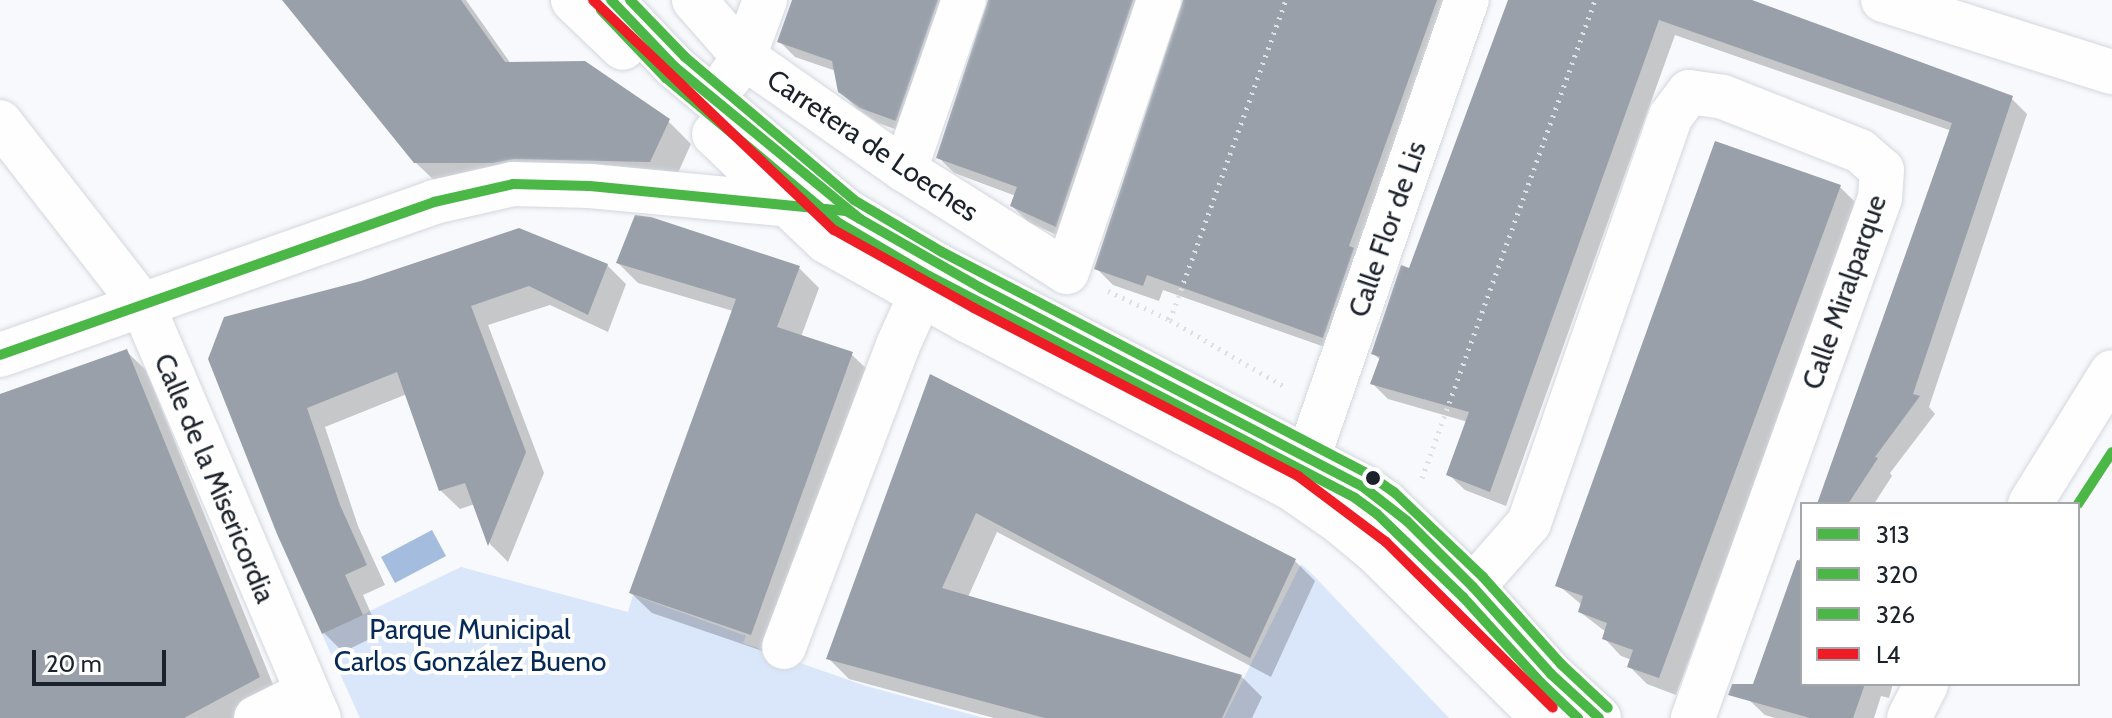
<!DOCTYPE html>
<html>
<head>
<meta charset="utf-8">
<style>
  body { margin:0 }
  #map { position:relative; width:2112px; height:718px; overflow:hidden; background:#f7f9fc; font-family:Cabin,sans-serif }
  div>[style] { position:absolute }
  .green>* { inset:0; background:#dae7fa }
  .water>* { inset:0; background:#a4bddf }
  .shadow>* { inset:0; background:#0003 }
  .building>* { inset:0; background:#9aa0aa }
  .path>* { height:5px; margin-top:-2.5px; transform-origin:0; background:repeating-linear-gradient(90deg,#dfe0e1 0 2px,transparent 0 8px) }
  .roads { filter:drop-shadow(0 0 2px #d3d7dd) drop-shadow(0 0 2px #d3d7dd) }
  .minor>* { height:44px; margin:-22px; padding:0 22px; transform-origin:22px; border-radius:22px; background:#fefeff }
  .bus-1>* { height:10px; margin:-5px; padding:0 5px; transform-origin:5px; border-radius:5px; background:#4ab747 }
  .bus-2>* { height:10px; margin:-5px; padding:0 5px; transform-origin:5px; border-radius:5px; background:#4ab747 }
  .bus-3>* { height:10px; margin:-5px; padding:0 5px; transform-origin:5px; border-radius:5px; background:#4ab747 }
  .bus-4>* { height:10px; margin:-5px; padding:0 5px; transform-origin:5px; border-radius:5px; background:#ee1c25 }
  .dots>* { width:22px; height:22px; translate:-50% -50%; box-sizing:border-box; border:4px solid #fff; border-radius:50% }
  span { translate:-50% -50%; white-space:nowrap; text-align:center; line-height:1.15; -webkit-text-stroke:8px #fff; paint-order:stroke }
  .street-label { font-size:28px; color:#1b222b }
  .park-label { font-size:28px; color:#062955 }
  .legend { position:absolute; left:1800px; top:502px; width:280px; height:184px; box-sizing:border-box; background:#fff; border:2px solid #a4a7aa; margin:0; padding:10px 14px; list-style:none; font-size:24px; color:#1b222b }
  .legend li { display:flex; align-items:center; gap:16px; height:40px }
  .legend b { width:40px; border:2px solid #a4a7aa }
  .scale { position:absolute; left:32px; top:650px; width:134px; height:36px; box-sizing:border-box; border:4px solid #1b222b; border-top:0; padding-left:10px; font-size:24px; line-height:28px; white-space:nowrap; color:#1b222b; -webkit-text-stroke:6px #fff; paint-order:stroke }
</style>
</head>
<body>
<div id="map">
  <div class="green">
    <div style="clip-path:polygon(1301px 564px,1313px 575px,1449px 718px,1224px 718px)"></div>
    <div style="clip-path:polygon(461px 567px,628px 612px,633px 595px,746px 636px,743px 643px,866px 686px,984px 718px,360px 718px,322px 634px)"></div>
  </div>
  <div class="water">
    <div style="clip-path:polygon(432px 530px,446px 556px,395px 583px,381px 557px)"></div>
  </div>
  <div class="shadow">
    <div style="clip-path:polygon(286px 0,466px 0,511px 64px,668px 121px,691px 144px,673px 184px,439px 185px,415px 162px)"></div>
    <div style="clip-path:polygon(794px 0,961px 0,912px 135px,878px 123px,856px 108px,840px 91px,836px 71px,795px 57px,779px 41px)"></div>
    <div style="clip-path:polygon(990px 0,1156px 0,1072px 242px,1028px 222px,1012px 206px,1016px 196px,954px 173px,938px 157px)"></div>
    <div style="clip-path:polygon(1185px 0,1458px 0,1339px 352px,1163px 290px,1159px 301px,1113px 285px,1097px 269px)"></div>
    <div style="clip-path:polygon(1511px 0,1746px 0,2011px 98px,2027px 114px,1929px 407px,1935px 414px,1890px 473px,1892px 476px,1874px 504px,1819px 504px,1952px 131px,1675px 35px,1506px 506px,1465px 490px,1449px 475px,1468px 422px,1388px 399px,1373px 384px,1381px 361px,1373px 353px,1410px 270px)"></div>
    <div style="clip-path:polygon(1716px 143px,1840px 187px,1858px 205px,1676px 695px,1647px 684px,1630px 667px,1632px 660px,1621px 656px,1604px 638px,1606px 632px,1580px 612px,1582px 605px,1558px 585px)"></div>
    <div style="clip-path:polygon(618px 263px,799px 268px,819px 288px,801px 337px,851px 354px,872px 374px,771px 654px,652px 613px,631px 593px,733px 311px,638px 283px)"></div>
    <div style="clip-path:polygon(607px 265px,626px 284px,608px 332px,550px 305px,488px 325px,544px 473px,508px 562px,490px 544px,475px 504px,460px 509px,440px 490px,407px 394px,325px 427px,358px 526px,385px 585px,363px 595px,380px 634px,343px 652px,324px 633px,279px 533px,211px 359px)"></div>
    <div style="clip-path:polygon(127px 352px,146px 370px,278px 697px,261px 718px,0 718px,0 396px)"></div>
    <div style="clip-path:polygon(931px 377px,1294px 560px,1315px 581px,1271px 677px,997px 532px,968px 597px,1241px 676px,1262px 697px,1252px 718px,994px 718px,849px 679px,828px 658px)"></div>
    <div style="clip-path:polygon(1802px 552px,1802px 684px,1893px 684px,1889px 698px,1881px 696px,1874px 718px,1775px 718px,1765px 715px,1749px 700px)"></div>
  </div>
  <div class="building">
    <div style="clip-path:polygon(282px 0,461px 0,505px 62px,585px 61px,670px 119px,650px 162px,514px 159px,494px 163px,414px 163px)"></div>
    <div style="clip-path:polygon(792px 0,938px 0,896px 121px,860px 108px,838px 92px,832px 61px,777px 42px)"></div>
    <div style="clip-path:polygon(988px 0,1133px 0,1056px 227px,1010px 206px,1017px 187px,936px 158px)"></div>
    <div style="clip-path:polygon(1183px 0,1437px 0,1349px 246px,1354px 248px,1323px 338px,1147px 275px,1143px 286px,1094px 269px)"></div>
    <div style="clip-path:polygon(1508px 0,1752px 0,2013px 96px,1913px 394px,1920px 396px,1875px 457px,1878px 458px,1848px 504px,1817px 504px,1952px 123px,1659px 20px,1490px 492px,1446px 475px,1469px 412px,1370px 384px,1380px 357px,1371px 354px,1401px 265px,1409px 268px)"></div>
    <div style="clip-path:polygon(1715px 141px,1841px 185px,1659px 678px,1627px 667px,1633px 650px,1602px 639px,1607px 623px,1578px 612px,1583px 596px,1555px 586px)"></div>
    <div style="clip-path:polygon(635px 215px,651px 217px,800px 266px,777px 327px,853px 352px,751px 635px,629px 593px,736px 299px,616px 263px)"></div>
    <div style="clip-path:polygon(519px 228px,608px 264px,588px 315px,529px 286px,471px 306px,526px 452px,488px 546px,465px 483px,439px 491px,397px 372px,307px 408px,340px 505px,367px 565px,345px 575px,363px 615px,322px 634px,277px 534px,208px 359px,224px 317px,361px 281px)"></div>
    <div style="clip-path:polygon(127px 349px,260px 677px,184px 718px,0 718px,0 394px)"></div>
    <div style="clip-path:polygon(930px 374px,1296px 559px,1250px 658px,976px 513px,942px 588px,1242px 675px,1222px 718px,1045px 718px,826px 659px)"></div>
    <div style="clip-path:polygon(1797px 560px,1802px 561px,1802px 684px,1865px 684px,1853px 718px,1810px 718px,1728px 695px,1732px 684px,1753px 684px)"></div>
  </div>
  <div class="path">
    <div style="left:1108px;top:291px;width:68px;rotate:25.1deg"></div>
    <div style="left:1170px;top:320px;width:340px;rotate:-70.1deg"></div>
    <div style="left:1170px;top:320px;width:135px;rotate:30.2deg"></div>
    <div style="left:1422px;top:478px;width:508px;rotate:-70.1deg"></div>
  </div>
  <div class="roads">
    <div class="minor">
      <div style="left:573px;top:0;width:69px;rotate:43.8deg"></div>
      <div style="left:611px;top:0;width:93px;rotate:46.3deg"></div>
      <div style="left:675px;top:67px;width:224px;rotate:40.1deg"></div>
      <div style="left:846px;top:211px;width:104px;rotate:30.8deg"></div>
      <div style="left:935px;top:264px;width:481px;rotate:27.5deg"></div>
      <div style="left:1362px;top:486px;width:29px;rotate:35deg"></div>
      <div style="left:1386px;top:503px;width:121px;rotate:44deg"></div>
      <div style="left:1473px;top:587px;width:117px;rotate:48.1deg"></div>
      <div style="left:1551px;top:674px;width:65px;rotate:42.5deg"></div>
      <div style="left:694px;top:0;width:76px;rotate:48.7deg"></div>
      <div style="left:744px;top:57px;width:197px;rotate:35.1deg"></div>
      <div style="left:905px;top:170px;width:191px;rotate:32.2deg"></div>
      <div style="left:1067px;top:272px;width:287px;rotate:-71.3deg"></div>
      <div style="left:1883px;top:0;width:240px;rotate:17.5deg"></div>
      <div style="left:729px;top:78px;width:26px;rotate:-54deg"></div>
      <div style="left:744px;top:57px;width:61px;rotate:-69.8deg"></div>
      <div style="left:0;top:122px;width:233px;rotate:52.1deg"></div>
      <div style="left:143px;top:306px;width:448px;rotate:66.9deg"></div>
      <div style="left:714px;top:134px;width:155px;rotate:43.7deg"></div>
      <div style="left:826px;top:241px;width:162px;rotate:29.3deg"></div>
      <div style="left:967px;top:320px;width:365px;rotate:27.4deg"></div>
      <div style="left:1291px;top:488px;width:60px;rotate:34.8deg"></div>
      <div style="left:1340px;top:522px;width:47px;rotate:39.8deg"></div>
      <div style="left:1376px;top:552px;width:235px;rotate:44.8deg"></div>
      <div style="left:905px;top:170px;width:180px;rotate:-70.9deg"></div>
      <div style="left:0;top:355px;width:460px;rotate:-19.4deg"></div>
      <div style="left:434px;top:202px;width:81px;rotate:-12.8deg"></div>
      <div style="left:513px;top:184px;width:77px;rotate:1.5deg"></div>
      <div style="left:590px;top:186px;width:211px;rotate:5.4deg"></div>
      <div style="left:1308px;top:458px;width:485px;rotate:-70.9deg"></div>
      <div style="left:2030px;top:504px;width:155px;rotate:-58.2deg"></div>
      <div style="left:1473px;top:587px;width:85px;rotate:-48.8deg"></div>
      <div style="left:1529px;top:523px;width:431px;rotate:-70.8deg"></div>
      <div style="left:1671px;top:116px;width:30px;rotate:-53deg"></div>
      <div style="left:1689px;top:92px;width:34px;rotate:8deg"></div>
      <div style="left:1723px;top:97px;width:147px;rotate:21.5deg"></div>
      <div style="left:1860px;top:151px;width:29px;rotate:41deg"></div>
      <div style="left:1882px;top:170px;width:28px;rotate:94deg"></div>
      <div style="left:1880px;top:198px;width:553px;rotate:109.78deg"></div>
      <div style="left:784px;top:647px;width:323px;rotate:-69.3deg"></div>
      <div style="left:898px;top:345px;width:82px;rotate:-65.6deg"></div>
      <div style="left:256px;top:718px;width:56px;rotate:-26.6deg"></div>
      <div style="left:1909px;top:718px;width:38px;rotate:-63deg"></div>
    </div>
  </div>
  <div class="bus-1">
    <div style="left:611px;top:0;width:93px;rotate:46.3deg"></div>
    <div style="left:675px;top:67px;width:239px;rotate:39.4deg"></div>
    <div style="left:0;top:355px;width:460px;rotate:-19.4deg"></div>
    <div style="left:434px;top:202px;width:81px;rotate:-12.8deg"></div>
    <div style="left:513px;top:184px;width:77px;rotate:1.5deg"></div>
    <div style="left:590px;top:186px;width:257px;rotate:5.6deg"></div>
    <div style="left:846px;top:211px;width:155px;rotate:29.7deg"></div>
    <div style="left:981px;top:288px;width:429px;rotate:27.5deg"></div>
    <div style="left:1362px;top:486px;width:57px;rotate:37.9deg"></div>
    <div style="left:1407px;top:521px;width:93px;rotate:45deg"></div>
    <div style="left:1473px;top:587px;width:117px;rotate:48.1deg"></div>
    <div style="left:1551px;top:674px;width:65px;rotate:42.5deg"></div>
  </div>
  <div class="bus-2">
    <div style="left:601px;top:10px;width:94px;rotate:46.3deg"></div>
    <div style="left:666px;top:78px;width:226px;rotate:40deg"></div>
    <div style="left:839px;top:223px;width:104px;rotate:30.5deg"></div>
    <div style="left:929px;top:276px;width:480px;rotate:27.5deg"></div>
    <div style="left:1355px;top:498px;width:27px;rotate:36deg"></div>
    <div style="left:1377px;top:514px;width:120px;rotate:44deg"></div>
    <div style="left:1463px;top:597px;width:116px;rotate:47.8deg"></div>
    <div style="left:1541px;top:683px;width:51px;rotate:43.4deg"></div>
    <div style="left:2078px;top:504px;width:62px;rotate:-56.8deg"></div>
  </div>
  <div class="bus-3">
    <div style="left:630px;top:0;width:79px;rotate:46deg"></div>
    <div style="left:685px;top:57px;width:221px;rotate:40.2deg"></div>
    <div style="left:854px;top:200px;width:102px;rotate:30.6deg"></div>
    <div style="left:942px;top:252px;width:480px;rotate:27.5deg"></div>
    <div style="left:1368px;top:474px;width:32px;rotate:35deg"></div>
    <div style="left:1394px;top:492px;width:123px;rotate:43.7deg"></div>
    <div style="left:1483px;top:577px;width:117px;rotate:48.1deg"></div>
    <div style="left:1561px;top:664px;width:64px;rotate:43.1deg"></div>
  </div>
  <div class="bus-4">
    <div style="left:593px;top:0;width:333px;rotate:43.7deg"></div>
    <div style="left:834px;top:230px;width:160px;rotate:29.1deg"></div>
    <div style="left:974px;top:308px;width:365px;rotate:27.4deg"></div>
    <div style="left:1298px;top:476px;width:110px;rotate:36.9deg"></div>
    <div style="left:1386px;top:542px;width:235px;rotate:44.8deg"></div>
  </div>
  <div class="dots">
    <div style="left:1373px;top:478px;background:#1b222b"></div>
  </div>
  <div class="street-label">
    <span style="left:873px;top:145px;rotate:34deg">Carretera de Loeches</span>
    <span style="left:1387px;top:229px;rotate:-71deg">Calle Flor de Lis</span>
    <span style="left:1844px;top:292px;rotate:-71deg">Calle Miralparque</span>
    <span style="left:215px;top:478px;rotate:67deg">Calle de la Misericordia</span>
  </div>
  <div class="park-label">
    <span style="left:470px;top:645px">Parque Municipal<br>Carlos González Bueno</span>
  </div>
  <ul class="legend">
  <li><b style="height:10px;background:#4ab747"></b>313</li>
  <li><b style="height:10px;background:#4ab747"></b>320</li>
  <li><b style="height:10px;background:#4ab747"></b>326</li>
  <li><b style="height:10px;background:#ee1c25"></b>L4</li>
  </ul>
  <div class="scale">20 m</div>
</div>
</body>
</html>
